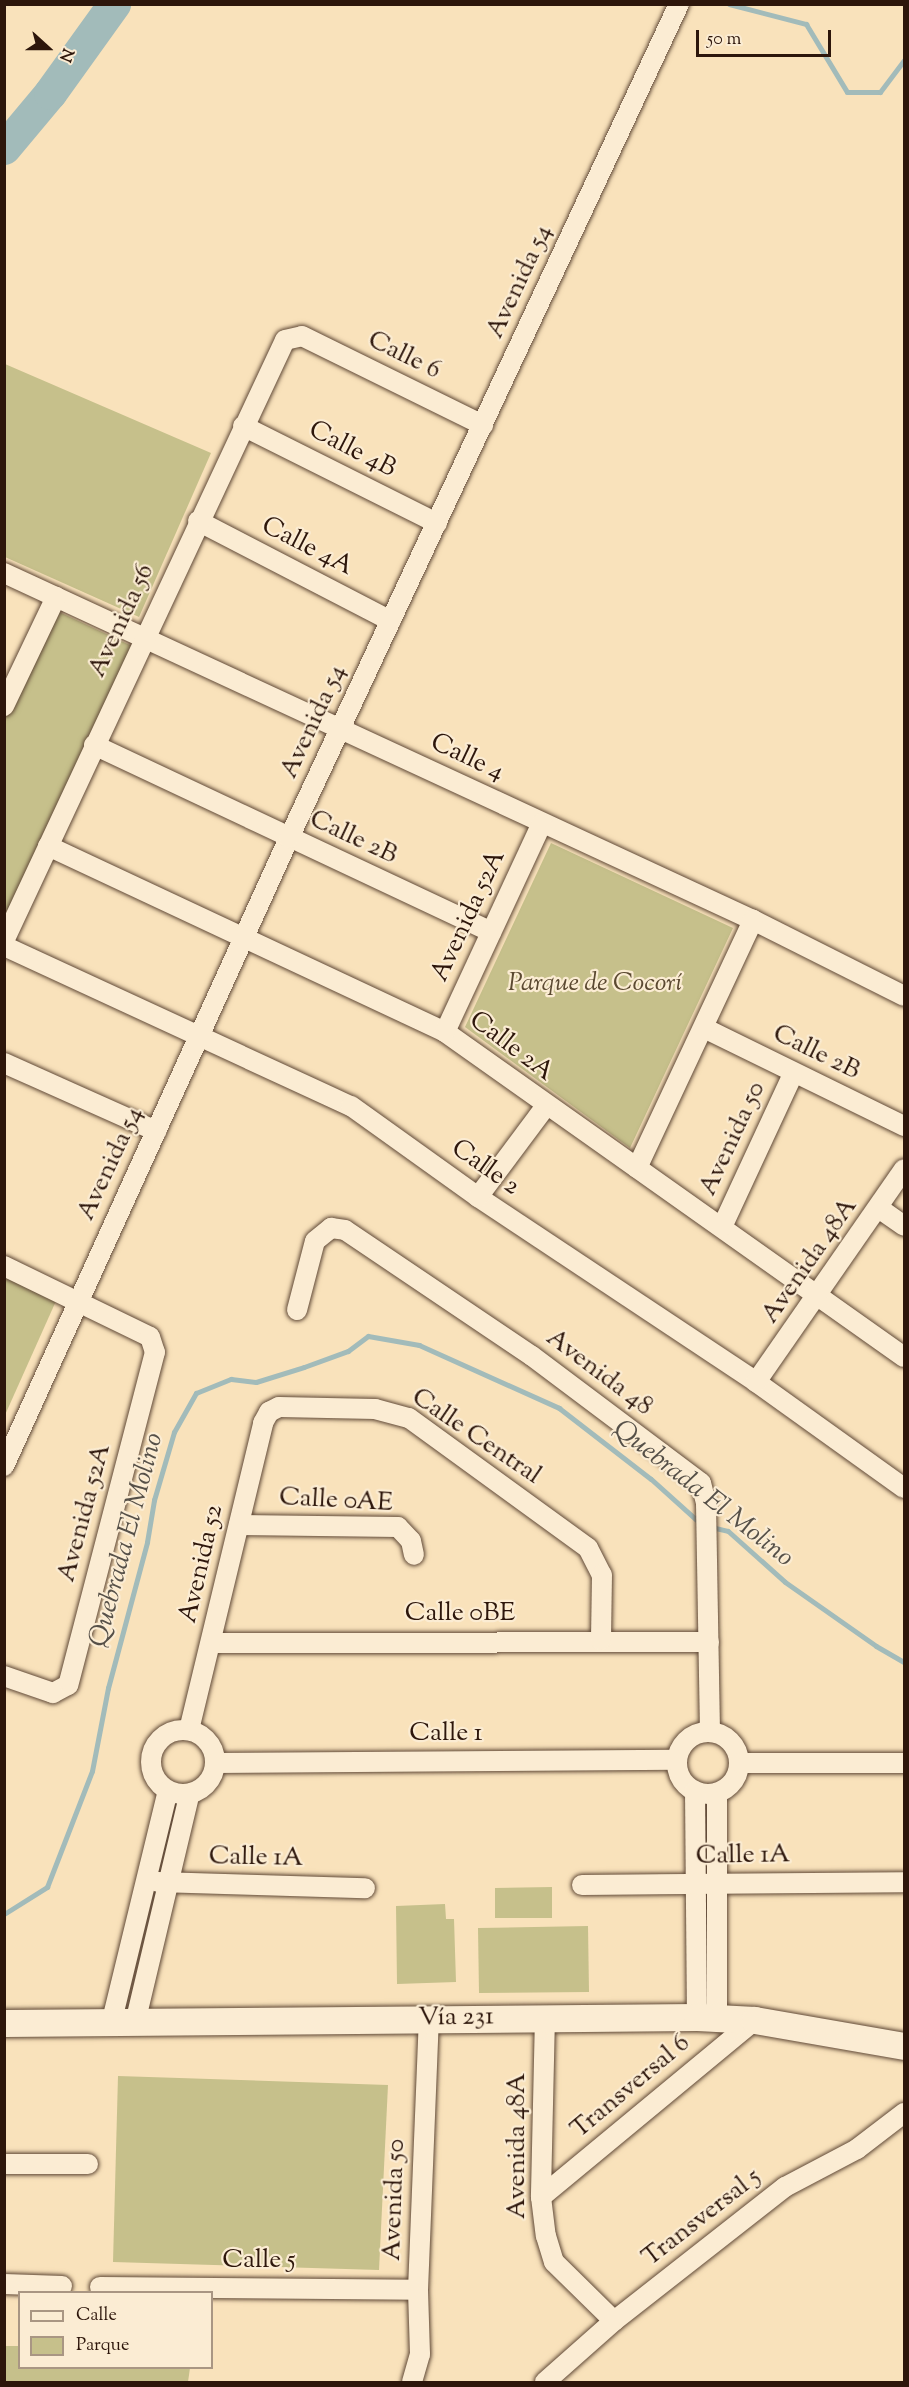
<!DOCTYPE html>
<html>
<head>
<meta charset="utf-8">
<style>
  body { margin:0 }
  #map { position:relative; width:909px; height:2387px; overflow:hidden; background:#f9e2bb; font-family:"Sorts Mill Goudy",serif }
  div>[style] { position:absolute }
  .green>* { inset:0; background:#c6c08b }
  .stream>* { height:5px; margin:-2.5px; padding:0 2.5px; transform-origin:2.5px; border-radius:2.5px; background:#a2bbba }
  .river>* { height:33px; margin:-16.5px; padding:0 16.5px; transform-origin:16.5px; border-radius:16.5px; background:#a2bbba }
  .roads { filter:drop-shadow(0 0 2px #604937) drop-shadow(0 0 2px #604937) }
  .street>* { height:20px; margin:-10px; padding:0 10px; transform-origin:10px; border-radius:10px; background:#fbecd3 }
  .street>.ring { margin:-10px; padding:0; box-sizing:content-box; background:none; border:20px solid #fbecd3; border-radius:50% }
  .secondary>* { height:27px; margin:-13.5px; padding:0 13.5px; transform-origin:13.5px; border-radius:13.5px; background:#fbecd3 }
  span { translate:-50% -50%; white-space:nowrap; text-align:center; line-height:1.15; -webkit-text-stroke:4.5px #fbecd3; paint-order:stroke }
  .street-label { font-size:26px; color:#2d160b }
  .park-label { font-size:26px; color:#5b4931; font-style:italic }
  .water-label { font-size:27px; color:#565048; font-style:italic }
  .frame { position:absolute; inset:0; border:6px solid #2d160b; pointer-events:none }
  .legend { position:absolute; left:18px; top:2291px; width:195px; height:78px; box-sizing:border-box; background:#fbecd3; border:2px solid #a99683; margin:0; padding:8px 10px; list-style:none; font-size:18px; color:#2d160b }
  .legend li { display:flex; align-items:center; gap:12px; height:30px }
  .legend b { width:30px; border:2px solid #a99683 }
  .north { position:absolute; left:18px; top:18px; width:60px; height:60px; -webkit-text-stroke:4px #fbecd3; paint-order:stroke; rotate:111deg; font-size:16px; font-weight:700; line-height:24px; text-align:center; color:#2d160b }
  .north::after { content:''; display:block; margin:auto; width:21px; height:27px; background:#2d160b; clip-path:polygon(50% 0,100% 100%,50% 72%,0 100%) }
  .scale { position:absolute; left:696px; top:30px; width:135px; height:27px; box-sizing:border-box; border:3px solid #2d160b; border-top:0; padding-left:8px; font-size:18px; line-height:21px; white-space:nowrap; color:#2d160b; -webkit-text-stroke:4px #fbecd3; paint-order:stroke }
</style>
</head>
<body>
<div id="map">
  <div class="green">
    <div style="clip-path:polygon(5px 364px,211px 453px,139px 617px,5px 557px)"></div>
    <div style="clip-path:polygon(55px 610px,134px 647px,5px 924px,5px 717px)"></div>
    <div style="clip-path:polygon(551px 843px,733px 928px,630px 1148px,465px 1027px)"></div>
    <div style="clip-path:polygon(4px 1277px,56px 1301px,5px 1415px,4px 1415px)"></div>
    <div style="clip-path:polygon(552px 1887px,552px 1918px,495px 1918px,495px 1888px)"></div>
    <div style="clip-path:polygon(445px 1904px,446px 1919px,454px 1919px,456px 1982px,397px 1984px,396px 1906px)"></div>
    <div style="clip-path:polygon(588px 1926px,589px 1992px,479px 1993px,478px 1928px)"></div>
    <div style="clip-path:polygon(118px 2076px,388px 2085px,379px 2270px,113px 2262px)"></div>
    <div style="clip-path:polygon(5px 2346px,19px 2346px,20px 2368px,190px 2368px,188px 2382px,5px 2382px)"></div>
  </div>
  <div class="stream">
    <div style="left:729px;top:4px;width:80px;rotate:14.6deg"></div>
    <div style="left:806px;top:24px;width:79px;rotate:58.9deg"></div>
    <div style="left:847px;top:92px;width:33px"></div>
    <div style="left:880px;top:92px;width:40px;rotate:-53deg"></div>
    <div style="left:711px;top:1527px;width:17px;rotate:13deg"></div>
    <div style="left:728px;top:1531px;width:76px;rotate:41.8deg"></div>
    <div style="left:785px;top:1582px;width:111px;rotate:35.1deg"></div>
    <div style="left:876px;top:1646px;width:32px;rotate:30deg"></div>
    <div style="left:4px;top:1914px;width:51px;rotate:-32.1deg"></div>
    <div style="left:47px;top:1887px;width:124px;rotate:-68.8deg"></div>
    <div style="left:92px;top:1771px;width:85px;rotate:-79.1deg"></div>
    <div style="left:108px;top:1688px;width:151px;rotate:-75deg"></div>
    <div style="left:147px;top:1542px;width:43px;rotate:-80.5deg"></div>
    <div style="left:154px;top:1500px;width:71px;rotate:-73.6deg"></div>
    <div style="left:174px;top:1432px;width:45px;rotate:-60.6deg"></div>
    <div style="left:196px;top:1393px;width:38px;rotate:-22deg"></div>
    <div style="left:231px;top:1379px;width:25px;rotate:7deg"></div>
    <div style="left:256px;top:1382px;width:50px;rotate:-17.4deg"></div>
    <div style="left:304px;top:1367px;width:47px;rotate:-20deg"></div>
    <div style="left:348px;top:1351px;width:25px;rotate:-37deg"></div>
    <div style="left:368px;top:1336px;width:52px;rotate:10deg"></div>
    <div style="left:419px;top:1345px;width:154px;rotate:24.2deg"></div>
    <div style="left:559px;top:1408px;width:116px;rotate:37.7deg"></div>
    <div style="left:651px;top:1479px;width:69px;rotate:42deg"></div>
  </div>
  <div class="river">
    <div style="left:4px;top:148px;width:72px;rotate:-50.1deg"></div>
    <div style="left:50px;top:93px;width:110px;rotate:-54.3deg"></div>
  </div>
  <div class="roads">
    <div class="street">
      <div style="left:243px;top:426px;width:217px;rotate:26.6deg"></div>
      <div style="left:198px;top:521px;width:217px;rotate:27.4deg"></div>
      <div style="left:4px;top:573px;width:825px;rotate:24.86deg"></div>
      <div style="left:753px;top:920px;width:169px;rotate:26.7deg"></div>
      <div style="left:4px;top:706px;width:121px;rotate:-64.5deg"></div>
      <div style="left:94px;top:745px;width:439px;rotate:25.2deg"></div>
      <div style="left:48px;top:846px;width:438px;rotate:25.1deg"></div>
      <div style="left:445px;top:1032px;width:562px;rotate:35.3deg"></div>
      <div style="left:4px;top:941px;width:663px;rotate:-64.94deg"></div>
      <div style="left:285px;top:340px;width:17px;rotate:-13deg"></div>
      <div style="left:302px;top:336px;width:202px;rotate:26.2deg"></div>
      <div style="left:4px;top:946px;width:382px;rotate:24.8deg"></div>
      <div style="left:351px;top:1106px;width:156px;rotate:35.6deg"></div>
      <div style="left:478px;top:1197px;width:334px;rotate:33.6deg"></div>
      <div style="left:756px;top:1382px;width:182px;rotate:35.6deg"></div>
      <div style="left:704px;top:1028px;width:223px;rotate:26.1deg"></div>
      <div style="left:445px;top:1032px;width:230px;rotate:-65.1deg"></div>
      <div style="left:4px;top:1063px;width:167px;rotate:24.1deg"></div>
      <div style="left:637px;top:1168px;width:274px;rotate:-64.9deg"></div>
      <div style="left:478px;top:1197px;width:112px;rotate:-53.3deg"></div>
      <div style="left:880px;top:1209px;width:29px;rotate:35deg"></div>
      <div style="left:722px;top:1227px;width:169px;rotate:-65.1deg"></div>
      <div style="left:4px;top:1266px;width:162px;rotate:25.9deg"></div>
      <div style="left:150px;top:1337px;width:16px;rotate:72deg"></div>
      <div style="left:155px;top:1352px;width:344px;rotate:104.6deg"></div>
      <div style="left:68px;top:1685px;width:17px;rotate:152deg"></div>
      <div style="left:53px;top:1693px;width:52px;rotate:-160.9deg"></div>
      <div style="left:297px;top:1310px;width:71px;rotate:-75.4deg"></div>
      <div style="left:315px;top:1241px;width:21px;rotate:-39deg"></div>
      <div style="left:331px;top:1228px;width:14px;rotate:8deg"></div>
      <div style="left:345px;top:1230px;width:225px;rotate:34deg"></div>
      <div style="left:532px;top:1356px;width:211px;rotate:36.9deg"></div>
      <div style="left:701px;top:1483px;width:21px;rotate:76deg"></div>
      <div style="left:706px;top:1503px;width:228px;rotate:89deg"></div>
      <div style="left:756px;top:1382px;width:259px;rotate:-55.2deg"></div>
      <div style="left:4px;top:1466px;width:690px;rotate:-65.59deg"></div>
      <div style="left:289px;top:838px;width:921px;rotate:-64.94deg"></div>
      <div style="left:239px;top:1525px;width:159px;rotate:0.7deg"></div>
      <div style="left:398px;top:1527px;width:19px;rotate:47deg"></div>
      <div style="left:411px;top:1541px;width:14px;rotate:78deg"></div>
      <div style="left:211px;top:1643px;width:498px;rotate:-0.1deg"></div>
      <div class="ring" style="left:151px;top:1730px;width:44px;height:44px"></div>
      <div style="left:189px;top:1730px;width:316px;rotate:-76.4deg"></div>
      <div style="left:263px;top:1423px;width:13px;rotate:-61deg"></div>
      <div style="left:269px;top:1412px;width:11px;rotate:-27deg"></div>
      <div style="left:279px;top:1407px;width:96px;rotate:1.2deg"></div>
      <div style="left:375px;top:1409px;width:35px;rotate:15deg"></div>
      <div style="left:409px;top:1418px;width:221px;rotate:36deg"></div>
      <div style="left:588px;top:1548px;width:30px;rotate:63deg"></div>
      <div style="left:602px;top:1575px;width:65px;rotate:90.9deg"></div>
      <div class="ring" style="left:677px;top:1732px;width:42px;height:42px"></div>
      <div style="left:215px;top:1763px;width:462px;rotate:-0.4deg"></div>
      <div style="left:740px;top:1763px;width:164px"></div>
      <div style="left:695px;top:1791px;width:226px;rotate:89.5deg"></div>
      <div style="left:158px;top:1882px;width:207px;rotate:1.7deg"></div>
      <div style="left:582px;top:1885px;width:322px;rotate:-0.5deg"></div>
      <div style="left:545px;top:2016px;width:181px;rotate:91.3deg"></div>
      <div style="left:541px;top:2197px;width:39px;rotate:83deg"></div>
      <div style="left:546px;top:2236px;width:27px;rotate:73deg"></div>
      <div style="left:554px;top:2262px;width:84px;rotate:44.5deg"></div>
      <div style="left:717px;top:2017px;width:224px;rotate:-90deg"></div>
      <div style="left:135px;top:2023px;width:236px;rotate:-76.6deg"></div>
      <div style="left:111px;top:2024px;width:240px;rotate:-76.3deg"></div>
      <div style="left:4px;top:2164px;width:84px"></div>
      <div style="left:541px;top:2197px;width:278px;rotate:-39.6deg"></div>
      <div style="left:4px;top:2284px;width:58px;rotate:2deg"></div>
      <div style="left:100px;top:2287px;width:318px;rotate:0.5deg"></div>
      <div style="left:412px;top:2382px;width:29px;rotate:-74deg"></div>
      <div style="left:420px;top:2354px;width:64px;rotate:-91.8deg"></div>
      <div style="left:418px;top:2290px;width:272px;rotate:-87.7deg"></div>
      <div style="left:545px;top:2382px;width:92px;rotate:-41.5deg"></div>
      <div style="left:614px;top:2321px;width:217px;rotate:-38.1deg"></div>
      <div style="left:785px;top:2187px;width:81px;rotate:-27.8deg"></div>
      <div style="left:857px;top:2149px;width:59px;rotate:-37.5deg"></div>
    </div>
    <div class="secondary">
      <div style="left:4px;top:2023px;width:693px;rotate:-0.5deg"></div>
      <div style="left:697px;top:2017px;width:58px;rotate:3deg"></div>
      <div style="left:755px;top:2020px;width:151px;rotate:9.9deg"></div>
    </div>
  </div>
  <div class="street-label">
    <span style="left:520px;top:282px;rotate:-65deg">Avenida 54</span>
    <span style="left:404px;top:356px;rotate:26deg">Calle 6</span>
    <span style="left:352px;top:450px;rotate:27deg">Calle 4B</span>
    <span style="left:307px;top:547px;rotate:27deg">Calle 4A</span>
    <span style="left:122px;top:621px;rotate:-65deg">Avenida 56</span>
    <span style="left:314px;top:722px;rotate:-65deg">Avenida 54</span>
    <span style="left:467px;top:758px;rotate:25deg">Calle 4</span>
    <span style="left:353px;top:838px;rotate:25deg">Calle 2B</span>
    <span style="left:469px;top:916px;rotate:-65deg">Avenida 52A</span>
    <span style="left:511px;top:1047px;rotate:37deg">Calle 2A</span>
    <span style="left:816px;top:1053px;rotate:26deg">Calle 2B</span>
    <span style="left:733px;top:1139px;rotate:-65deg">Avenida 50</span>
    <span style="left:111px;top:1164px;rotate:-65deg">Avenida 54</span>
    <span style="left:485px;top:1168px;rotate:35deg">Calle 2</span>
    <span style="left:810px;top:1261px;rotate:-55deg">Avenida 48A</span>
    <span style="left:599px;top:1373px;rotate:37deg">Avenida 48</span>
    <span style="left:476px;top:1437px;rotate:34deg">Calle Central</span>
    <span style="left:336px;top:1501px;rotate:3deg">Calle 0AE</span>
    <span style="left:85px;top:1513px;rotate:-75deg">Avenida 52A</span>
    <span style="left:202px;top:1564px;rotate:-77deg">Avenida 52</span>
    <span style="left:460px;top:1614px">Calle 0BE</span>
    <span style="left:446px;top:1734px">Calle 1</span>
    <span style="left:743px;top:1856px;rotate:-1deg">Calle 1A</span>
    <span style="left:256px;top:1858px;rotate:1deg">Calle 1A</span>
    <span style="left:456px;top:2018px;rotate:-1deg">Vía 231</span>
    <span style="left:631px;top:2087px;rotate:-40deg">Transversal 6</span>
    <span style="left:518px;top:2146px;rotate:-90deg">Avenida 48A</span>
    <span style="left:395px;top:2200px;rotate:-88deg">Avenida 50</span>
    <span style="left:702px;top:2218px;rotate:-38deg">Transversal 5</span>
    <span style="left:259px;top:2261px">Calle 5</span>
  </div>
  <div class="park-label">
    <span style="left:595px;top:984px">Parque de Cocorí</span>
  </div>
  <div class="water-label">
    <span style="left:703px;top:1494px;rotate:38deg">Quebrada El Molino</span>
    <span style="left:127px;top:1540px;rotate:-75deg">Quebrada El Molino</span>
  </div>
  <div class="frame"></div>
  <ul class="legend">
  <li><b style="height:8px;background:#fbecd3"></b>Calle</li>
  <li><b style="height:16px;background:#c6c08b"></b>Parque</li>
  </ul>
  <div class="north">N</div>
  <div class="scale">50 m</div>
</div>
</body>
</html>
